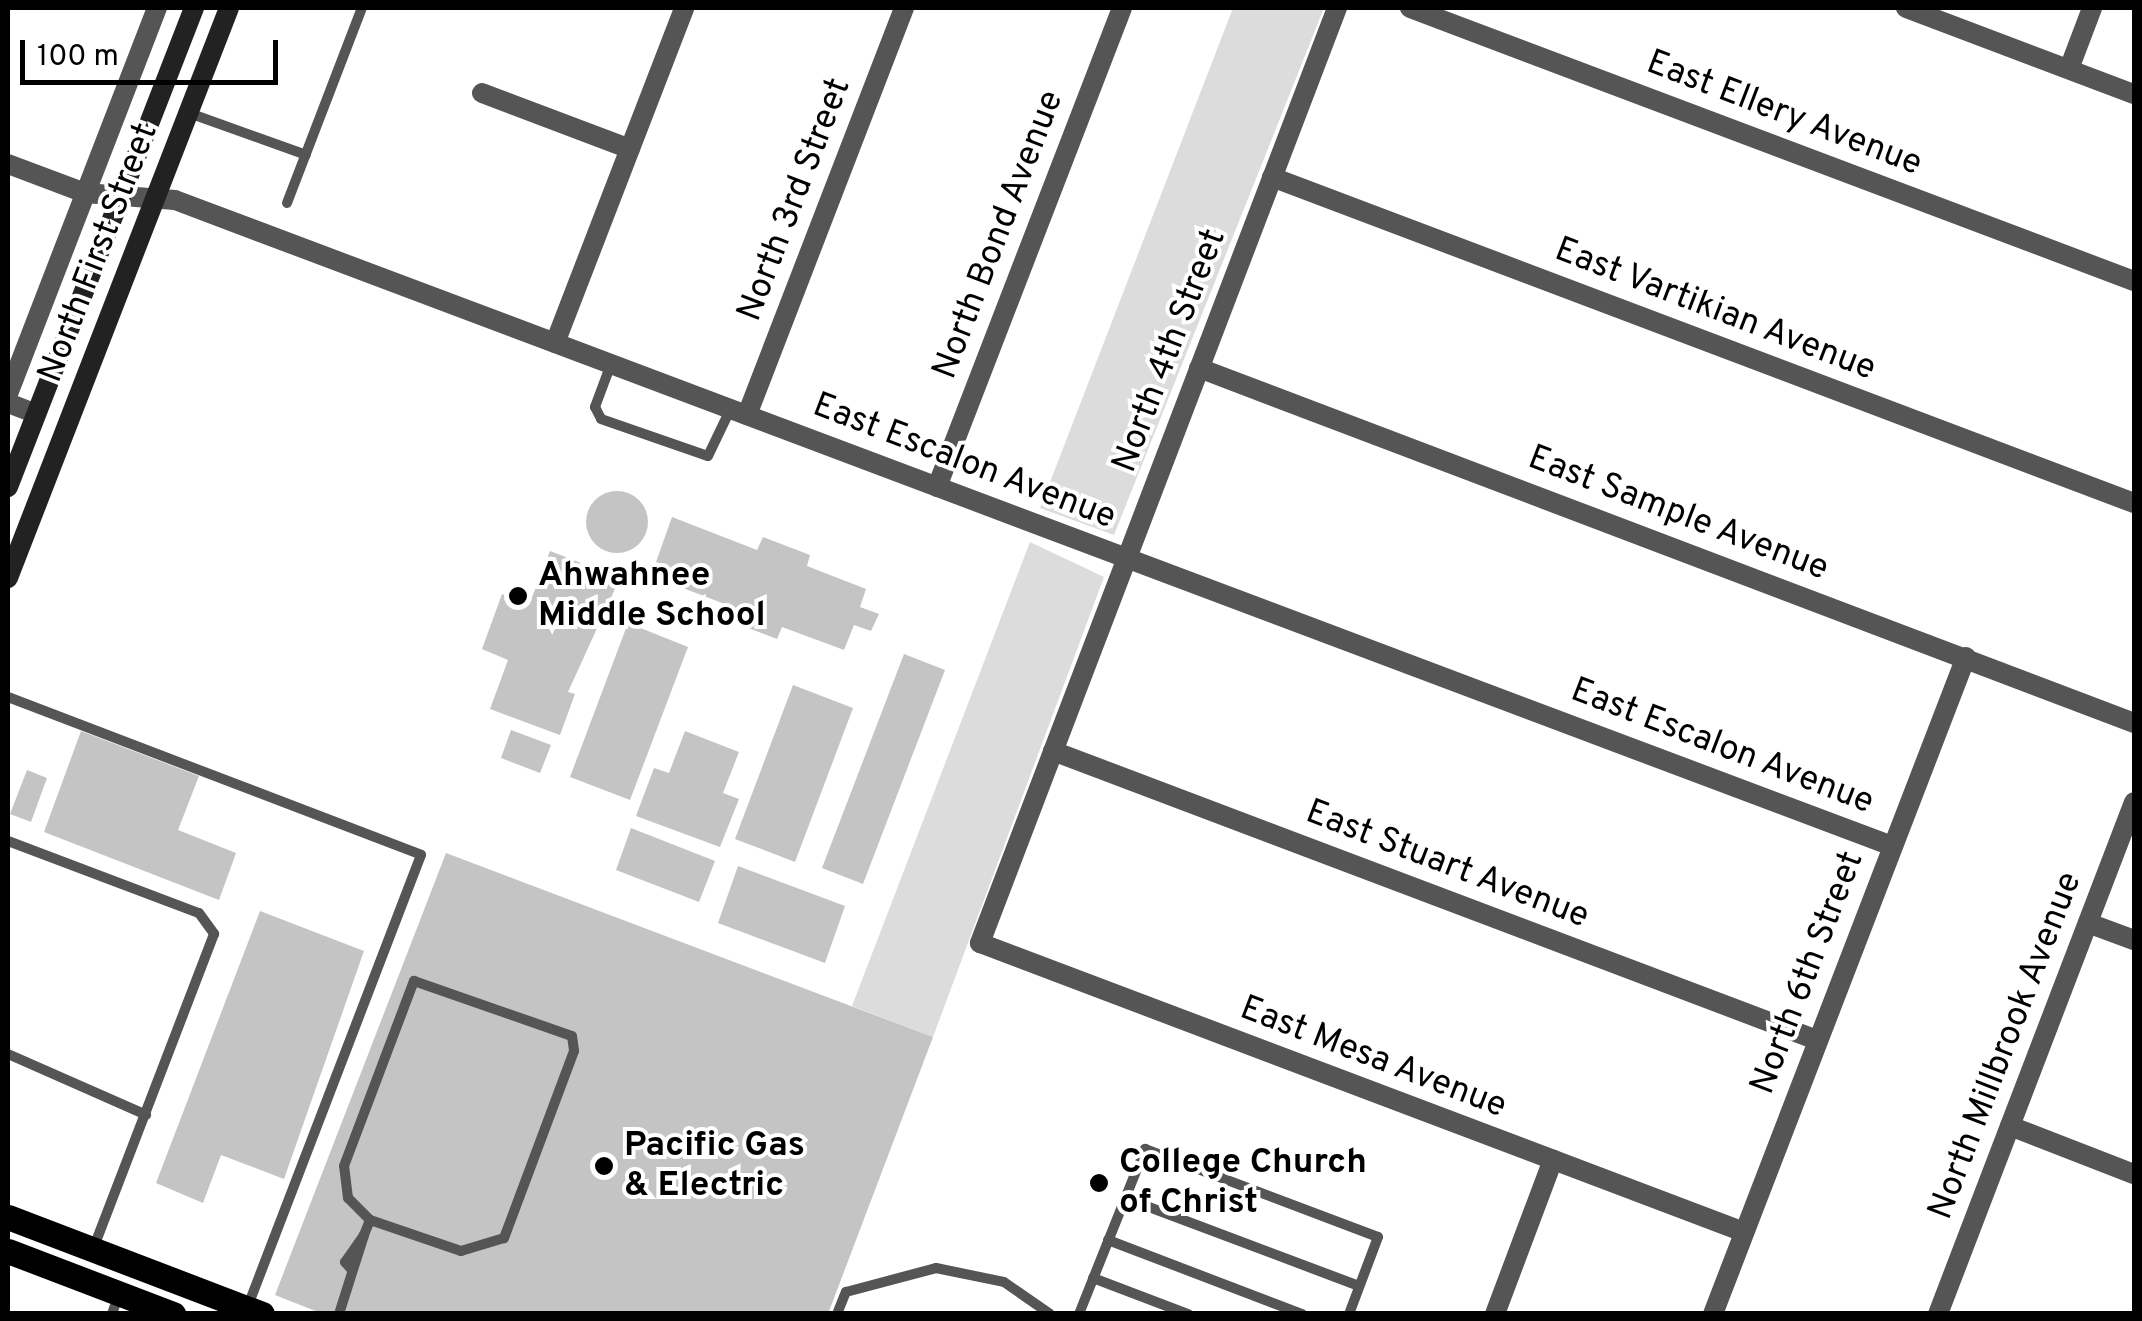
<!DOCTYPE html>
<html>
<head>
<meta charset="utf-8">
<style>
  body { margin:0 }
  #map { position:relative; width:2142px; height:1321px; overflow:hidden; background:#fff; font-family:Overpass,sans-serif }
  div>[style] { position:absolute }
  .green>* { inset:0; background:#dcdcdc }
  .building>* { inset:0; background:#c4c4c4 }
  .round { border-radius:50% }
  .service>* { height:10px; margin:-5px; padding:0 5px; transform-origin:5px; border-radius:5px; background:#555 }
  .minor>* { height:20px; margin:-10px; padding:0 10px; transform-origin:10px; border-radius:10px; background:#555 }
  .secondary>* { height:20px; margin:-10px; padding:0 10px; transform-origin:10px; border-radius:10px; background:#222 }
  .primary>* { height:25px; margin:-12.5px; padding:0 12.5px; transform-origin:12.5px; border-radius:12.5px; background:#000 }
  .dots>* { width:28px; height:28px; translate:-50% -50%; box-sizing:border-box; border:5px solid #fff; border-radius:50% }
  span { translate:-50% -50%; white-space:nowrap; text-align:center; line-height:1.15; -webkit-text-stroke:8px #fff; paint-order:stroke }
  .street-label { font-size:35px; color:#000 }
  .poi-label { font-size:35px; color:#000; font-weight:700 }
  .left { translate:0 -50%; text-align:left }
  .frame { position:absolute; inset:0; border:10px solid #000; pointer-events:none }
  .scale { position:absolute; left:20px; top:40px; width:258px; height:45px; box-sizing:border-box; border:5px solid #000; border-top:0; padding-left:12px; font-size:30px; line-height:35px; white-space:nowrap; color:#000; -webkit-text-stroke:8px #fff; paint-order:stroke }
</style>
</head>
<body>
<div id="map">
  <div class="green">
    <div style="clip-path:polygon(1233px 8px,1324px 8px,1114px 535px,1040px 508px)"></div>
    <div style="clip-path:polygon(1030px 542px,1104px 577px,933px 1037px,852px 1006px)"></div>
  </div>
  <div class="building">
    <div class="round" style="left:586px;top:491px;width:62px;height:62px"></div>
    <div style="clip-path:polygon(672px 517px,757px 550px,763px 537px,810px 555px,807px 566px,866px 589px,860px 607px,879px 614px,871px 631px,854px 625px,844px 650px,782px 627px,777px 639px,730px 621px,735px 608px,670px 583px,675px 569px,656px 562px)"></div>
    <div style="clip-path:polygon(550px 551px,620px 578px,568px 692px,575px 694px,560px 735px,490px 709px,508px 660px,482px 649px,502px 594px,529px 605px)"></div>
    <div style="clip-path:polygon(628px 623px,688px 647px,630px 800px,570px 777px)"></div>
    <div style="clip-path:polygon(904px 654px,945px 670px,863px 884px,822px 868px)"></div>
    <div style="clip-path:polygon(793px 685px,853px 708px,795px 862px,735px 839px)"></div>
    <div style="clip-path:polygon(511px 730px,551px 745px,540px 773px,501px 758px)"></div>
    <div style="clip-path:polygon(81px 731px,199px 776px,178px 830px,236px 853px,219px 900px,44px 832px)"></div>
    <div style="clip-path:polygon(685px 731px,739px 752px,723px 793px,739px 799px,720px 847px,636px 816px,654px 768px,669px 773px)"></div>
    <div style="clip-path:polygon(27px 770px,47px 778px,31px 822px,10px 814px)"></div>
    <div style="clip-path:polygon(631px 828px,715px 861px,699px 902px,616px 870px)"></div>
    <div style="clip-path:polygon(446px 853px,933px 1037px,828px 1314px,323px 1314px,275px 1295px)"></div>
    <div style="clip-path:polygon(738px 866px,845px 906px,825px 963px,718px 923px)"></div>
    <div style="clip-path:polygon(260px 911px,364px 951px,284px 1179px,221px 1155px,203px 1203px,156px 1183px)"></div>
  </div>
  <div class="service">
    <div style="left:189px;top:113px;width:124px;rotate:19.7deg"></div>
    <div style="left:287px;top:203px;width:209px;rotate:-69deg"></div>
    <div style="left:611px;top:364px;width:46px;rotate:110.4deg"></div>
    <div style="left:595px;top:407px;width:13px;rotate:63deg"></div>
    <div style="left:601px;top:419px;width:113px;rotate:19.1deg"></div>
    <div style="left:708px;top:456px;width:51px;rotate:-64.4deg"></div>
    <div style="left:8px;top:697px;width:442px;rotate:20.9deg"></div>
    <div style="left:421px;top:855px;width:485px;rotate:111deg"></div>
    <div style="left:8px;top:841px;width:204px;rotate:20.7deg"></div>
    <div style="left:199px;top:913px;width:26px;rotate:54deg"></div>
    <div style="left:214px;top:934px;width:337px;rotate:111deg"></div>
    <div style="left:8px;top:1054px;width:151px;rotate:23.8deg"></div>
    <div style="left:1125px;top:1198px;width:250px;rotate:20.6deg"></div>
    <div style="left:364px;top:1235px;width:16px;rotate:-68deg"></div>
    <div style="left:370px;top:1220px;width:31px;rotate:-135deg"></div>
    <div style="left:348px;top:1198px;width:32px;rotate:-97deg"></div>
    <div style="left:344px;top:1166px;width:198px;rotate:-69.3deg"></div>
    <div style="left:414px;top:981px;width:167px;rotate:19.2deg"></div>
    <div style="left:572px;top:1036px;width:15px;rotate:82deg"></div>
    <div style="left:574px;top:1051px;width:200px;rotate:110.5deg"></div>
    <div style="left:504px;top:1238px;width:45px;rotate:163.2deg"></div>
    <div style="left:461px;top:1251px;width:96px;rotate:-161.2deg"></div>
    <div style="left:1108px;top:1240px;width:208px;rotate:20.9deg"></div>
    <div style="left:1093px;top:1278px;width:102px;rotate:20.8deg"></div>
    <div style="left:112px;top:1314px;width:21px;rotate:-71deg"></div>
    <div style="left:339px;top:1314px;width:83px;rotate:-72.4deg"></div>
    <div style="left:364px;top:1235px;width:33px;rotate:125deg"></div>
    <div style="left:345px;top:1262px;width:11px;rotate:49deg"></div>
    <div style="left:837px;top:1314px;width:24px;rotate:-68deg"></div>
    <div style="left:846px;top:1292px;width:93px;rotate:-14.9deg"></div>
    <div style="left:936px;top:1268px;width:69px;rotate:11.6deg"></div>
    <div style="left:1004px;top:1282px;width:56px;rotate:34.8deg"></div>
    <div style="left:1079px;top:1314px;width:178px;rotate:-68.2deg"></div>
    <div style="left:1145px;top:1149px;width:249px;rotate:20.7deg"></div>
    <div style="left:1378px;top:1237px;width:82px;rotate:110.6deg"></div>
  </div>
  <div class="minor">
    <div style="left:1337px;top:8px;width:1001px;rotate:110.9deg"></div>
    <div style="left:980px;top:943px;width:817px;rotate:20.72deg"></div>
    <div style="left:1410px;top:8px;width:774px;rotate:20.66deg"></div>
    <div style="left:1906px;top:8px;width:244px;rotate:20.7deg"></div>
    <div style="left:2069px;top:69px;width:65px;rotate:-69.3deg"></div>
    <div style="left:482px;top:93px;width:158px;rotate:20.7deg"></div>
    <div style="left:8px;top:164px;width:82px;rotate:20.6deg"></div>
    <div style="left:85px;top:193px;width:90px;rotate:4.4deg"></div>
    <div style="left:175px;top:200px;width:1835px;rotate:20.62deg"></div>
    <div style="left:1272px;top:177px;width:922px;rotate:20.72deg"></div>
    <div style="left:555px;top:343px;width:359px;rotate:-68.9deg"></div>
    <div style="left:1199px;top:368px;width:1000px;rotate:20.79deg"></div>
    <div style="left:8px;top:394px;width:414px;rotate:-68.9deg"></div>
    <div style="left:8px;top:403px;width:30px;rotate:21deg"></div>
    <div style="left:747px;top:415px;width:436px;rotate:-68.9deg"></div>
    <div style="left:937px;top:487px;width:513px;rotate:-68.88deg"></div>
    <div style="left:1053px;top:751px;width:817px;rotate:20.72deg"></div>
    <div style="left:2088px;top:923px;width:49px;rotate:20.3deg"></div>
    <div style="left:2010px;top:1126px;width:133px;rotate:21.2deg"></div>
    <div style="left:1495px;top:1314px;width:165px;rotate:-69.4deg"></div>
    <div style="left:1713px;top:1314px;width:704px;rotate:-68.94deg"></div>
    <div style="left:1938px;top:1314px;width:548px;rotate:-69.05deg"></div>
  </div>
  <div class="secondary">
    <div style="left:8px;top:487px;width:514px;rotate:-68.78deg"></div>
    <div style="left:8px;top:578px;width:611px;rotate:-68.81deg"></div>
  </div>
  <div class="primary">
    <div style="left:8px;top:1217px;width:272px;rotate:20.9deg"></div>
    <div style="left:8px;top:1251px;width:177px;rotate:20.9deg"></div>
  </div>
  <div class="dots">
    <div style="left:518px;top:596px;background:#000"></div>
    <div style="left:604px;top:1166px;background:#000"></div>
    <div style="left:1099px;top:1183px;background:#000"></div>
  </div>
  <div class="street-label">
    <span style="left:1784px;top:114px;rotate:21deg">East Ellery Avenue</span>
    <span style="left:795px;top:200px;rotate:-69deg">North 3rd Street</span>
    <span style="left:999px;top:235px;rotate:-69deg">North Bond Avenue</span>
    <span style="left:99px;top:253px;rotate:-69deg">North First Street</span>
    <span style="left:1715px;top:310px;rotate:21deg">East Vartikian Avenue</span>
    <span style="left:1170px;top:351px;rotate:-69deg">North 4th Street</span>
    <span style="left:964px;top:462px;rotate:21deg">East Escalon Avenue</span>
    <span style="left:1678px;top:514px;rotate:21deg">East Sample Avenue</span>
    <span style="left:1722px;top:747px;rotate:21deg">East Escalon Avenue</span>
    <span style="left:1447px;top:865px;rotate:21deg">East Stuart Avenue</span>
    <span style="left:1808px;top:973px;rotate:-69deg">North 6th Street</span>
    <span style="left:2006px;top:1046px;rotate:-69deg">North Millbrook Avenue</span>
    <span style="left:1373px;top:1058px;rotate:21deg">East Mesa Avenue</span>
  </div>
  <div class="poi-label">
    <span class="left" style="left:538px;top:596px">Ahwahnee<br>Middle School</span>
    <span class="left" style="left:624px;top:1166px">Pacific Gas<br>&amp; Electric</span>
    <span class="left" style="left:1119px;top:1183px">College Church<br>of Christ</span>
  </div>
  <div class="frame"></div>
  <div class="scale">100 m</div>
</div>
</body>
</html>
